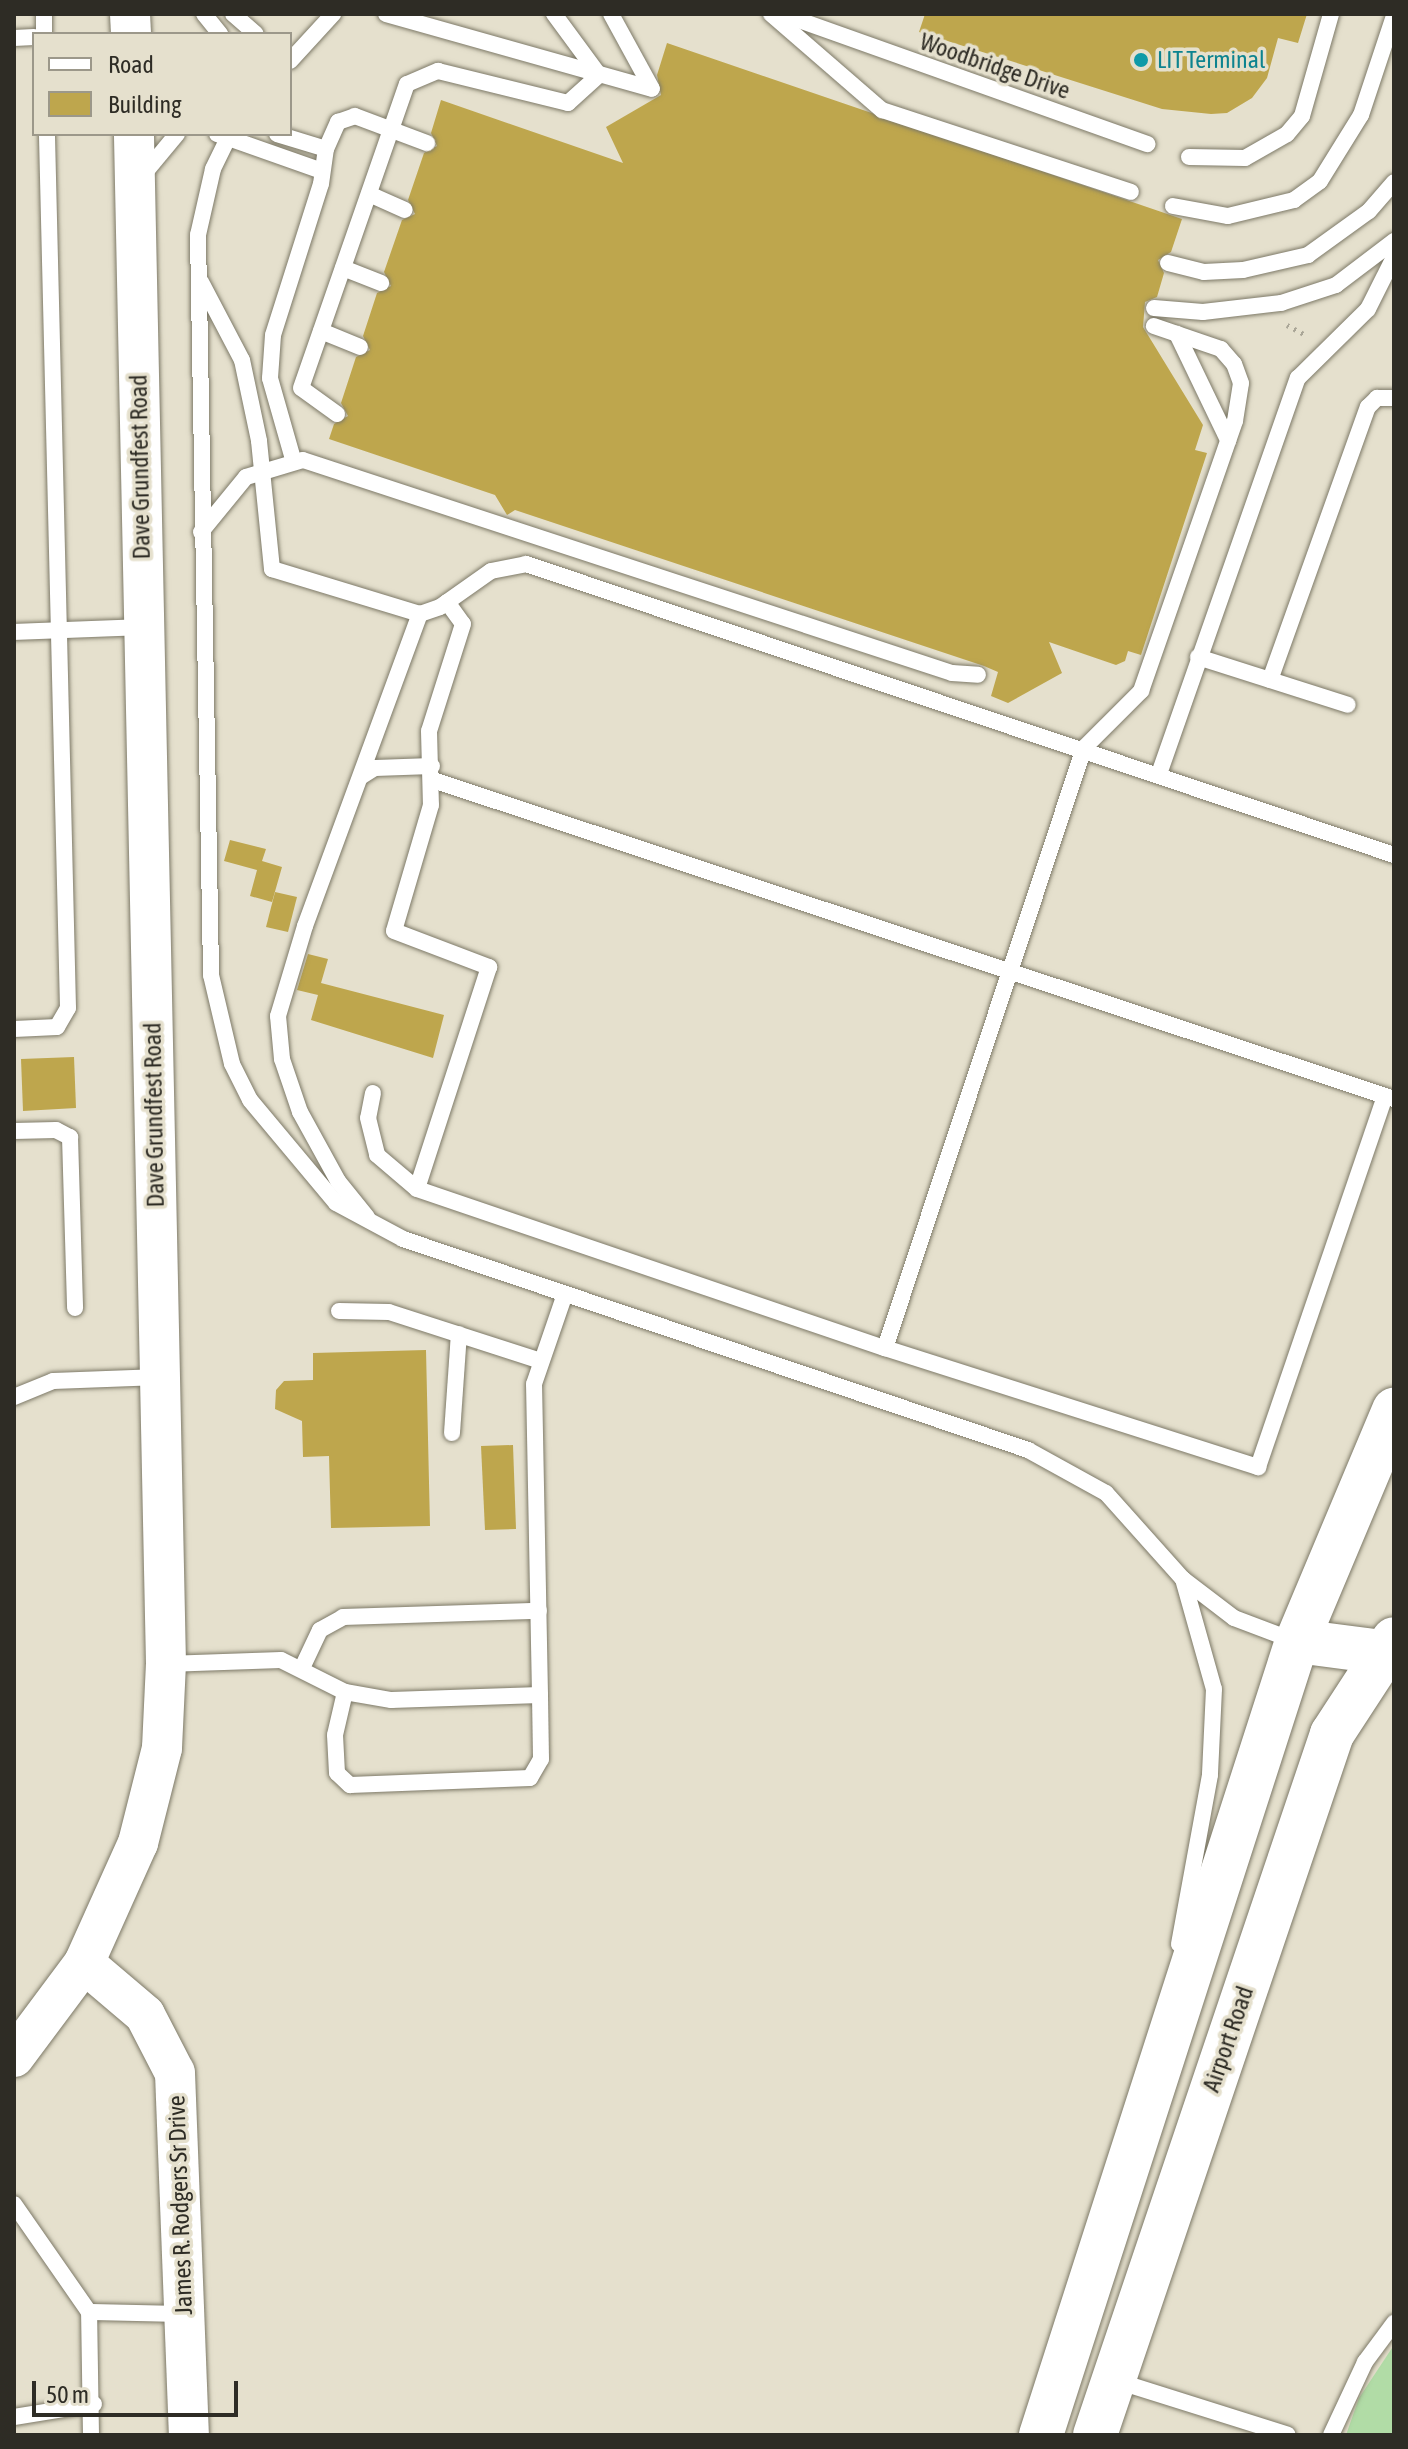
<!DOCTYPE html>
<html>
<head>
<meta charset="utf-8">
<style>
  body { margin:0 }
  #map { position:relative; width:1408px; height:2449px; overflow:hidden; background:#e5e0cd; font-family:"Asap Condensed",sans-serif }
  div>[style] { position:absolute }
  .green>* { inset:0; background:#b1dca6 }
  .building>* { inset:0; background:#bea64d }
  .path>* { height:5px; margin-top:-2.5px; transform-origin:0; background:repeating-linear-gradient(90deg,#aaa697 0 2px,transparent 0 8px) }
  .roads { filter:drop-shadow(0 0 2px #7d7967) drop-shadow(0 0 2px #7d7967) }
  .service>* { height:16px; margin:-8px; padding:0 8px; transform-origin:8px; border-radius:8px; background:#fff }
  .tertiary>* { height:40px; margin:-20px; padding:0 20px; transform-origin:20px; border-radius:20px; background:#fff }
  .secondary>* { height:44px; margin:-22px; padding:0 22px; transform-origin:22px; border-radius:22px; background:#fff }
  .dots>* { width:22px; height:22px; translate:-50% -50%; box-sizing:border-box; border:4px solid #e5e0cd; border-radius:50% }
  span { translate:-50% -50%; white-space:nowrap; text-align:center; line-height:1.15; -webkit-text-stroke:7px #e5e0cd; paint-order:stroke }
  .culture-label { font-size:24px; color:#0d838f }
  .left { translate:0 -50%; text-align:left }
  .street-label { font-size:24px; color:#2e2c25 }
  .frame { position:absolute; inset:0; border:16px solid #2e2c25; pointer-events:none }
  .legend { position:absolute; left:32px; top:32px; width:260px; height:104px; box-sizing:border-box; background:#e5e0cd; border:2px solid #9c988a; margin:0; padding:10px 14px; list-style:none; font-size:24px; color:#2e2c25 }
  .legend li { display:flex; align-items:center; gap:16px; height:40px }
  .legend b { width:40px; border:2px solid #9c988a }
  .scale { position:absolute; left:32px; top:2381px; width:206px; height:36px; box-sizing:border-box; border:4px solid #2e2c25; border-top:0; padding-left:10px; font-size:24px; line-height:28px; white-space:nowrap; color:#2e2c25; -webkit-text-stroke:6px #e5e0cd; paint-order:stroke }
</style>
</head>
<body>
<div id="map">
  <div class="green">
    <div style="clip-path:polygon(1394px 2345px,1394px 2435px,1346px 2435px,1359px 2398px)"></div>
  </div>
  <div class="building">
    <div style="clip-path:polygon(925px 14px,1307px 14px,1298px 43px,1278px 38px,1267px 78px,1252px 98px,1227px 113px,1211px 114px,1162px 109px,919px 32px)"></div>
    <div style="clip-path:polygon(667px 43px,1182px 219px,1171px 252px,1158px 260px,1164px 273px,1157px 297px,1145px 302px,1143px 327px,1203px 425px,1195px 450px,1207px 453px,1141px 655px,1128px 651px,1125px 661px,1116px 665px,1049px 642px,1062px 673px,1008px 703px,991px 696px,998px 672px,984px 666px,515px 510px,507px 515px,495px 495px,329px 439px,334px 424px,348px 416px,341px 403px,356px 357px,370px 350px,363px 336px,377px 293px,391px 286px,384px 272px,402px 220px,415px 214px,408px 200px,424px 153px,437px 146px,431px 133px,441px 100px,623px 163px,606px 127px,661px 95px,657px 75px)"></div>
    <div style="clip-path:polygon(230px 840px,266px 849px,262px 861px,282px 867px,272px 902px,250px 896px,257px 870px,224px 861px)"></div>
    <div style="clip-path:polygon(275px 892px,297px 897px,288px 932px,266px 927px)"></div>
    <div style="clip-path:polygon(308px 954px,328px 959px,321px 983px,444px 1015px,433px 1058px,311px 1020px,318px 995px,297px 990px)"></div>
    <div style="clip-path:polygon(74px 1057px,76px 1108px,23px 1111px,21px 1059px)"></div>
    <div style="clip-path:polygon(426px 1350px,430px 1526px,331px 1528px,329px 1456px,303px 1457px,302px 1421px,275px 1409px,276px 1390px,284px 1381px,313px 1380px,313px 1353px)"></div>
    <div style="clip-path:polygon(513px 1445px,516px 1529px,485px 1530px,481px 1446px)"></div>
  </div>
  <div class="path">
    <div style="left:1287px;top:325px;width:21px;rotate:28deg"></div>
  </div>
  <div class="roads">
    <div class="service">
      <div style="left:44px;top:14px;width:20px;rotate:90deg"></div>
      <div style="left:204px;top:14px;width:26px;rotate:51deg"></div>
      <div style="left:233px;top:14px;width:30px;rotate:41deg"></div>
      <div style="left:386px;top:14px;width:276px;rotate:15.7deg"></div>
      <div style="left:611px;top:14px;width:85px;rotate:61.3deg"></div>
      <div style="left:771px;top:14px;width:147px;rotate:40.9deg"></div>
      <div style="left:882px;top:110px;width:262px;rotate:18.2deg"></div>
      <div style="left:782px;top:14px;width:388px;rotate:19.6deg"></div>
      <div style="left:14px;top:38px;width:20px;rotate:-3deg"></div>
      <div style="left:290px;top:61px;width:64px;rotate:-47.5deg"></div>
      <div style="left:217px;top:134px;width:111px;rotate:19.4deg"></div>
      <div style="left:230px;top:134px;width:39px;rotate:116deg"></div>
      <div style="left:213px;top:169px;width:68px;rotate:102.8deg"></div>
      <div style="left:198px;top:235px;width:740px;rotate:88.99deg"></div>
      <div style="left:211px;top:975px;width:91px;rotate:76.7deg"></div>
      <div style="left:232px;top:1064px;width:40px;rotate:63.4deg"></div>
      <div style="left:250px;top:1100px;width:134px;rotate:50.1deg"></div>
      <div style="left:336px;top:1203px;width:76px;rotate:28.2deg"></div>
      <div style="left:403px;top:1239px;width:660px;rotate:18.65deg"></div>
      <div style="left:1028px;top:1450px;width:89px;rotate:28.9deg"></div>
      <div style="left:1106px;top:1493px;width:115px;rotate:48.2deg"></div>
      <div style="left:1183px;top:1579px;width:114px;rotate:74.3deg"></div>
      <div style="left:1214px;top:1689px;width:86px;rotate:92.7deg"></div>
      <div style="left:1210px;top:1775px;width:172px;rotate:100.4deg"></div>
      <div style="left:277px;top:134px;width:51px;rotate:17deg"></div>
      <div style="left:1189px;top:157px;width:56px;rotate:1deg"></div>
      <div style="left:1245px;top:158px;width:48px;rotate:-29.7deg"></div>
      <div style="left:1287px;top:134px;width:23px;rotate:-50deg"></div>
      <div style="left:1302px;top:116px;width:106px;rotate:-74.1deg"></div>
      <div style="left:143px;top:175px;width:53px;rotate:-50.3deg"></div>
      <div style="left:369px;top:194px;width:39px;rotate:24deg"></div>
      <div style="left:1173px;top:206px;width:56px;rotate:10.3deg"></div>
      <div style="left:1228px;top:216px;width:68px;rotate:-13.6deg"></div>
      <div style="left:1294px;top:200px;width:32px;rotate:-36deg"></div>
      <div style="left:1320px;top:181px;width:78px;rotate:-58.2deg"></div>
      <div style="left:1361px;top:115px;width:104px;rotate:-71.6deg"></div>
      <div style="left:1168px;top:263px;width:37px;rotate:14deg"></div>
      <div style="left:1204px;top:272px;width:39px;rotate:-3deg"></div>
      <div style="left:1243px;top:270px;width:67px;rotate:-13deg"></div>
      <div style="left:1308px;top:255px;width:75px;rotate:-35.8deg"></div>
      <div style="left:1369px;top:211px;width:38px;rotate:-49deg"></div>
      <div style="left:343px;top:268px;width:41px;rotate:21.5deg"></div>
      <div style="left:201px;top:282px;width:88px;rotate:62.3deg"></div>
      <div style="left:242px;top:360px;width:83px;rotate:78.1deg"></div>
      <div style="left:259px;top:441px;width:129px;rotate:84.2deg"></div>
      <div style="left:272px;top:569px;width:155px;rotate:16.9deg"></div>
      <div style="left:420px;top:614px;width:21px;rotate:-19deg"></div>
      <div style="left:440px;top:607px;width:62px;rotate:-35.2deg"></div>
      <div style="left:491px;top:571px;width:36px;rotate:-11deg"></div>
      <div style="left:526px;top:564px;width:915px;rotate:18.53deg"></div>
      <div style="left:1154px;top:308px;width:49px;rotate:4.7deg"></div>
      <div style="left:1203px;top:312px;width:79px;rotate:-6.6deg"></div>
      <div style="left:1281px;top:303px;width:58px;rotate:-18.1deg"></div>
      <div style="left:1336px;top:285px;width:73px;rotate:-37.2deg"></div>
      <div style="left:321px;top:331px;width:42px;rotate:22.3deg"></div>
      <div style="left:1177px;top:334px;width:118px;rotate:64.3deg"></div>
      <div style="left:337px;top:414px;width:44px;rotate:-144.2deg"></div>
      <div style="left:301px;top:388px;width:322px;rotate:-70.8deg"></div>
      <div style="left:407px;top:84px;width:34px;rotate:-23deg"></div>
      <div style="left:438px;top:71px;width:134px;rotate:13.8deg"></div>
      <div style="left:568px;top:103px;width:42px;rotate:-42.1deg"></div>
      <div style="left:599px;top:75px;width:76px;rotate:-126.4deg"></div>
      <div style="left:293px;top:459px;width:84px;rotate:-105.9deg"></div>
      <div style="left:270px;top:378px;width:43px;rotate:-86deg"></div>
      <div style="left:273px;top:335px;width:158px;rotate:-72.4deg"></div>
      <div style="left:321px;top:184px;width:35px;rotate:-82deg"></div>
      <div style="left:326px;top:149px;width:30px;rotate:-66deg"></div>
      <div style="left:338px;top:122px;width:18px;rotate:-19deg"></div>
      <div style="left:355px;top:116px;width:77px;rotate:20.6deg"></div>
      <div style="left:201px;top:532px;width:71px;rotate:-50.7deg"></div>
      <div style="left:246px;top:477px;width:59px;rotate:-16.6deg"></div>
      <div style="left:303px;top:460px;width:683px;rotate:18.17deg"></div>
      <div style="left:952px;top:673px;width:26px;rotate:4deg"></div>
      <div style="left:447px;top:602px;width:27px;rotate:54deg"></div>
      <div style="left:463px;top:624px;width:112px;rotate:107.6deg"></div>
      <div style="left:429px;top:731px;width:74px;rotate:88.5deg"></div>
      <div style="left:431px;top:805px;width:131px;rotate:106.4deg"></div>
      <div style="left:394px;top:931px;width:102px;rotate:20.8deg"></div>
      <div style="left:489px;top:967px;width:233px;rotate:108deg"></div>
      <div style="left:417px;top:1189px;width:494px;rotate:18.8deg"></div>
      <div style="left:885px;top:1348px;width:632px;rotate:-71.65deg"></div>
      <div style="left:1084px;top:748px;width:81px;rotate:-45deg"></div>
      <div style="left:1141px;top:691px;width:286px;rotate:-70.8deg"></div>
      <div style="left:1235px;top:421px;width:38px;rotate:-81deg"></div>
      <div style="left:1241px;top:383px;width:20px;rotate:-110deg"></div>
      <div style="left:1234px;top:364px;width:20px;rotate:-131deg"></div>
      <div style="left:1221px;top:349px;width:71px;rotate:-161.1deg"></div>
      <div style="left:14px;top:632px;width:129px;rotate:-2.2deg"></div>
      <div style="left:1198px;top:657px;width:157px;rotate:17.7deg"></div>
      <div style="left:1270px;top:680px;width:290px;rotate:-70.3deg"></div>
      <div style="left:1368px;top:407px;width:13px;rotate:-45deg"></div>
      <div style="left:1377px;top:398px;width:17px"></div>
      <div style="left:1159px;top:774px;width:420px;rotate:-70.7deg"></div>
      <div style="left:1298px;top:378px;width:98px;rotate:-44.6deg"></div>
      <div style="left:1368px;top:309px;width:58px;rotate:-63.4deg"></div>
      <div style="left:362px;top:776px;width:15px;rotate:-32deg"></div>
      <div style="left:375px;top:768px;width:57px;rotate:-2deg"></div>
      <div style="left:433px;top:780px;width:1013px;rotate:18.36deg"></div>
      <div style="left:14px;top:1029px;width:43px;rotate:-2.7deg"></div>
      <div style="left:57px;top:1027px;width:22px;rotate:-60deg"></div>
      <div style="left:68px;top:1008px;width:874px;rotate:-91.38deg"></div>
      <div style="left:373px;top:1093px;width:25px;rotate:101deg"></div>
      <div style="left:368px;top:1118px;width:38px;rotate:76deg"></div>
      <div style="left:377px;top:1155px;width:52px;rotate:40.4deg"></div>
      <div style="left:14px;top:1131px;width:42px;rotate:-1.4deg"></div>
      <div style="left:56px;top:1130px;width:16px;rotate:27deg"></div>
      <div style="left:70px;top:1137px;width:171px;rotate:88.3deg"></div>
      <div style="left:367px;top:1217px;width:46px;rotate:-128.9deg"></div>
      <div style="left:338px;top:1181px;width:79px;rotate:-118.8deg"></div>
      <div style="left:300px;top:1112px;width:56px;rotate:-108.8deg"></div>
      <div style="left:282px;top:1059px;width:43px;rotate:-95.3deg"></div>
      <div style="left:278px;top:1016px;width:94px;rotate:-73.3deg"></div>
      <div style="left:305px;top:926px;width:333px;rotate:-69.8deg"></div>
      <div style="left:339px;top:1311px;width:50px;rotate:1.1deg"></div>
      <div style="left:389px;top:1312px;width:160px;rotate:17.9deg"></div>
      <div style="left:885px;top:1348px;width:392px;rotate:17.7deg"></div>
      <div style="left:1258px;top:1467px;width:392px;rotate:-71.1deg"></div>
      <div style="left:14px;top:1397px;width:42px;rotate:-22.3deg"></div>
      <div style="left:53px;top:1381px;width:107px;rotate:-2.1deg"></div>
      <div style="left:452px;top:1433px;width:99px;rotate:-86deg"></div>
      <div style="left:1183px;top:1579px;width:64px;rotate:37.4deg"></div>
      <div style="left:1234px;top:1618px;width:65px;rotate:20.7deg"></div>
      <div style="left:166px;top:1664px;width:115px;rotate:-2deg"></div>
      <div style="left:281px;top:1660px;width:72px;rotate:26.6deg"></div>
      <div style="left:345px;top:1692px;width:47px;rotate:9.9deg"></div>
      <div style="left:391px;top:1700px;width:149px;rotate:-1.9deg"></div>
      <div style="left:540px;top:1695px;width:311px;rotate:-91.1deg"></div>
      <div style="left:534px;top:1384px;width:95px;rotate:-71deg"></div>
      <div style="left:302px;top:1668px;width:42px;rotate:-64.7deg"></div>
      <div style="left:320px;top:1630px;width:26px;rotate:-29deg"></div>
      <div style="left:343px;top:1617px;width:196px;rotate:-1.8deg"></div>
      <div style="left:345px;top:1692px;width:44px;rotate:103.1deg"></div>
      <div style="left:335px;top:1735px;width:38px;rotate:87deg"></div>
      <div style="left:337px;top:1773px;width:18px;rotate:43deg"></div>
      <div style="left:350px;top:1785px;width:180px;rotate:-2.2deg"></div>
      <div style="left:530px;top:1778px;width:22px;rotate:-60deg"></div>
      <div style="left:541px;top:1759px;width:64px;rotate:-90.9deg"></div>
      <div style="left:14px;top:2204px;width:131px;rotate:55.2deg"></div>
      <div style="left:1114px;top:2380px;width:182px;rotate:17.5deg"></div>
      <div style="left:14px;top:2417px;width:81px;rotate:-9.2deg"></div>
      <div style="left:91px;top:2435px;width:123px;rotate:-90.9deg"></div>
      <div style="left:89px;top:2312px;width:95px;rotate:1.2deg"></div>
      <div style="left:1331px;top:2435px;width:81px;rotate:-65deg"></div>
      <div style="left:1365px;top:2362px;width:49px;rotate:-53.4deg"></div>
    </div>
    <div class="tertiary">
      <div style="left:130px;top:14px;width:20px;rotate:87deg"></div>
      <div style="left:84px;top:1963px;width:80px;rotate:40.4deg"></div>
      <div style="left:145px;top:2015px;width:65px;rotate:62.7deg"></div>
      <div style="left:175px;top:2073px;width:362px;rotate:87.8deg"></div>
      <div style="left:14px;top:2057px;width:117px;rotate:-53.3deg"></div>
      <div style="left:84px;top:1963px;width:132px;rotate:-65.8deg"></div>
      <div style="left:138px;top:1843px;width:98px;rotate:-75.8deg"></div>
      <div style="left:162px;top:1748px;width:84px;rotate:-87.3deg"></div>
      <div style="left:166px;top:1664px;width:1530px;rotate:-91.2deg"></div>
    </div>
    <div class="secondary">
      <div style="left:1297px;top:1641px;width:86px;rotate:7.4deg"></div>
      <div style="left:1041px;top:2435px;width:834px;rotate:-72.13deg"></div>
      <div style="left:1297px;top:1641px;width:251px;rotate:-67.2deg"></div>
      <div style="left:1095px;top:2435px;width:740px;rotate:-71.32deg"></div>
      <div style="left:1332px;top:1734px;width:113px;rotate:-56.9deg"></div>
    </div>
  </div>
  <div class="dots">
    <div style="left:1141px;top:60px;background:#0f9aa8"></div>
  </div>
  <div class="culture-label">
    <span class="left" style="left:1157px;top:60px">LIT Terminal</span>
  </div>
  <div class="street-label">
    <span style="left:995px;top:66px;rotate:19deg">Woodbridge Drive</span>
    <span style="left:140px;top:467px;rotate:-91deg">Dave Grundfest Road</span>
    <span style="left:154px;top:1115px;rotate:-91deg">Dave Grundfest Road</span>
    <span style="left:1228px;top:2039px;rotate:-71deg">Airport Road</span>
    <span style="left:180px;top:2205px;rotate:-92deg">James R. Rodgers Sr Drive</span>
  </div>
  <div class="frame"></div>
  <ul class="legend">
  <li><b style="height:10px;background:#fff"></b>Road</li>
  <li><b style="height:22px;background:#bea64d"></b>Building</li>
  </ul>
  <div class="scale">50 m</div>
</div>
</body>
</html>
